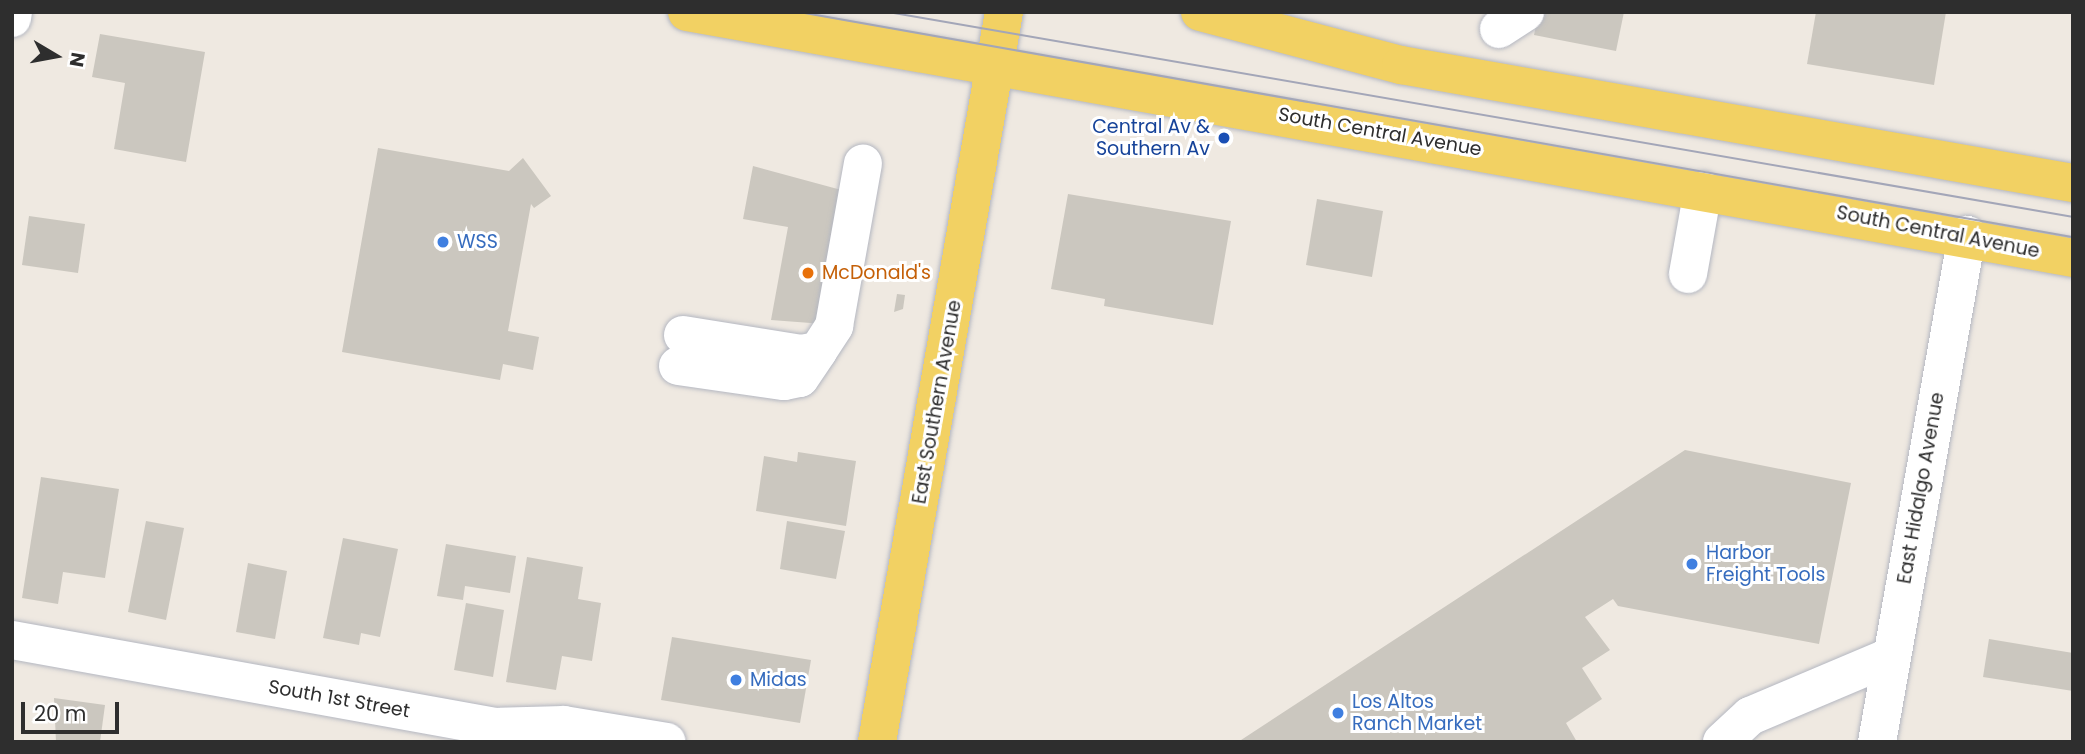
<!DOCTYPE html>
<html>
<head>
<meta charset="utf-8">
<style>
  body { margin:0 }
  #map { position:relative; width:2085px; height:754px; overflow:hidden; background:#efe9e1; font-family:Poppins,sans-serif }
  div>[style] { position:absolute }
  .building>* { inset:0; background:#cbc7bf }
  .roads { filter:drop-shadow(0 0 2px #b4b7c1) drop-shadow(0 0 2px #b4b7c1) }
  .minor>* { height:38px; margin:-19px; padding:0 19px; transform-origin:19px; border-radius:19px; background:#fff }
  .major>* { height:38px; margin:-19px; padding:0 19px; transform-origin:19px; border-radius:19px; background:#f2d163 }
  .tram>* { height:2px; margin:-1px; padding:0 1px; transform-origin:1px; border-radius:1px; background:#a3a6b8 }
  .dots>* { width:19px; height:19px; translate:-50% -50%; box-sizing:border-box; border:4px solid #fff; border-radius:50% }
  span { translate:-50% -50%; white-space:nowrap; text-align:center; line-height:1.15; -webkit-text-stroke:6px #fff; paint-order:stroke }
  .transit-label { font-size:19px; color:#164399 }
  .right { translate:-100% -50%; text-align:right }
  .street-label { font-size:19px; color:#2e2e2e }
  .shop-label { font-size:19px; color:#366cbe }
  .left { translate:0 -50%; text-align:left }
  .food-label { font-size:19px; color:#c56008 }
  .frame { position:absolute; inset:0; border:14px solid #2e2e2e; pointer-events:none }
  .north { position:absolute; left:21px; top:21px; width:70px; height:70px; -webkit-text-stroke:5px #fff; paint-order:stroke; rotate:100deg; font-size:19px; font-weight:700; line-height:28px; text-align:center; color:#2e2e2e }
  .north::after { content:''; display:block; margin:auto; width:24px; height:32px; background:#2e2e2e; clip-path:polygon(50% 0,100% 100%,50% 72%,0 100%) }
  .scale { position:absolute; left:21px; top:702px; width:98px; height:32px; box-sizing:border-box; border:4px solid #2e2e2e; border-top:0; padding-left:9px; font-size:21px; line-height:24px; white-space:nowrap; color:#2e2e2e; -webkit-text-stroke:5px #fff; paint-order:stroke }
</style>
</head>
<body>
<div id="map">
  <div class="building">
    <div style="clip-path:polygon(1539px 12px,1624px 12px,1616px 51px,1534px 35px)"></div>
    <div style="clip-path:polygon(1816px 12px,1946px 12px,1934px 85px,1807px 64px)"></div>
    <div style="clip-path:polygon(100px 34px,205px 52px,186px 162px,114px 149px,125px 83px,92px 77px)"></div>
    <div style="clip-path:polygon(378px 148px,509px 171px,523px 158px,551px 196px,534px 208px,531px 204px,508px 331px,539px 337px,533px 370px,503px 364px,500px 380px,342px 352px)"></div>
    <div style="clip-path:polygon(753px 166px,845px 191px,824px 324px,771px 320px,788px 227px,743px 219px)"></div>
    <div style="clip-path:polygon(1068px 194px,1231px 221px,1213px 325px,1104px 306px,1105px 299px,1051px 289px)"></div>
    <div style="clip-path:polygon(1317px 199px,1383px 211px,1372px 277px,1306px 265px)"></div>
    <div style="clip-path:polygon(29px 216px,85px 224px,78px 273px,22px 265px)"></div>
    <div style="clip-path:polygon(897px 294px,905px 295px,903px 309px,894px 312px)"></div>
    <div style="clip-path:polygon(1685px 450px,1851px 483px,1819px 644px,1618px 606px,1613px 599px,1585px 617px,1610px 650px,1582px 668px,1602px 699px,1566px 723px,1577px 742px,1238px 742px)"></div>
    <div style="clip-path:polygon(798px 452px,856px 461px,846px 526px,756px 511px,764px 456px,797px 462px)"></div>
    <div style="clip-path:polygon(41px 477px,119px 489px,105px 578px,63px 572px,58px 604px,22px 598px)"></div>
    <div style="clip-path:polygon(146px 521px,184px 528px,166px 620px,128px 612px)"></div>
    <div style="clip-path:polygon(787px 521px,845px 531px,836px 579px,780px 569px)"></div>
    <div style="clip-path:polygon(343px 538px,398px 549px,380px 637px,361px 633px,359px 645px,323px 638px)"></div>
    <div style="clip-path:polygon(446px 544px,516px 556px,510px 593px,465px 586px,463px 600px,437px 596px)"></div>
    <div style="clip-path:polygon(527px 557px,583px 567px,578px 599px,601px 603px,592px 661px,562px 656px,556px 690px,506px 682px)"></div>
    <div style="clip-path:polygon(248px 563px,287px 571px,275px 639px,236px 632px)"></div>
    <div style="clip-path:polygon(466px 603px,504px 610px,493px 677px,454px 670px)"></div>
    <div style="clip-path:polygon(672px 637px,811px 660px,800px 723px,661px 700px)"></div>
    <div style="clip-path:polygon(1989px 639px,2073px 653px,2073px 691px,1983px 677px)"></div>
    <div style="clip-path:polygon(54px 698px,105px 705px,100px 742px,56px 742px)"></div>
  </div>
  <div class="roads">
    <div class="minor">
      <div style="left:12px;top:18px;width:6px;rotate:-81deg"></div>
      <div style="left:1499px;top:29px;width:31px;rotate:-33deg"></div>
      <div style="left:1688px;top:274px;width:85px;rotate:-79.9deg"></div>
      <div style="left:683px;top:335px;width:120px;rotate:9.1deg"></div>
      <div style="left:801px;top:354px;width:17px;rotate:-10deg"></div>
      <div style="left:818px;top:351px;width:30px;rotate:-57deg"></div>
      <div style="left:834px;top:326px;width:165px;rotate:-79.9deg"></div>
      <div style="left:678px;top:366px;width:107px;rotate:8.1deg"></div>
      <div style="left:784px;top:381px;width:16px;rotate:-11deg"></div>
      <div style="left:800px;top:378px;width:32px;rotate:-56deg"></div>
      <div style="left:12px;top:640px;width:491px;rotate:10.2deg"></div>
      <div style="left:495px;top:727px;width:69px;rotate:-1.7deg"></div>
      <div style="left:564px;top:725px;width:104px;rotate:9.4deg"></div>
      <div style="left:1722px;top:742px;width:38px;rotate:-43deg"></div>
      <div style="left:1750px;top:716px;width:154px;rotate:-22.9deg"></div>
      <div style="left:1877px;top:742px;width:515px;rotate:-79.93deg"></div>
    </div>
    <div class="major">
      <div style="left:687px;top:12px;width:1408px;rotate:10.06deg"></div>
      <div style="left:1200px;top:12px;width:208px;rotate:14.8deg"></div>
      <div style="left:1401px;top:65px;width:682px;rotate:9.96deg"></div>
      <div style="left:877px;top:742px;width:741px;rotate:-80.13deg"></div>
    </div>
  </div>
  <div class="tram">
    <div style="left:799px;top:12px;width:1294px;rotate:10.02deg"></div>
    <div style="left:888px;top:12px;width:1203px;rotate:9.81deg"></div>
  </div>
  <div class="dots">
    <div style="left:1224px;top:138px;background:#1a4fb4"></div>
    <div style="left:443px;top:242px;background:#3f7fe0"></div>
    <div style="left:808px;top:273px;background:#e8710a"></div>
    <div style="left:1692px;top:564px;background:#3f7fe0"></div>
    <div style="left:736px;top:680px;background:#3f7fe0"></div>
    <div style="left:1338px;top:713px;background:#3f7fe0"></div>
  </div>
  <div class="transit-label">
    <span class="right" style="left:1210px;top:138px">Central Av &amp;<br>Southern Av</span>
  </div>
  <div class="street-label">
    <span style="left:1380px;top:132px;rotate:10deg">South Central Avenue</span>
    <span style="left:1938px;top:232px;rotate:11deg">South Central Avenue</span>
    <span style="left:937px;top:402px;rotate:-80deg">East Southern Avenue</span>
    <span style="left:1921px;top:488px;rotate:-80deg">East Hidalgo Avenue</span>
    <span style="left:339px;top:699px;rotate:10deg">South 1st Street</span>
  </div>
  <div class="shop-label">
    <span class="left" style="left:457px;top:242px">WSS</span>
    <span class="left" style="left:1706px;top:564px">Harbor<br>Freight Tools</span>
    <span class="left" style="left:750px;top:680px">Midas</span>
    <span class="left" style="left:1352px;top:713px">Los Altos<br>Ranch Market</span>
  </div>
  <div class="food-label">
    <span class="left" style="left:822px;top:273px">McDonald's</span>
  </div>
  <div class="frame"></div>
  <div class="north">N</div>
  <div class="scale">20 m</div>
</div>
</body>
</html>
